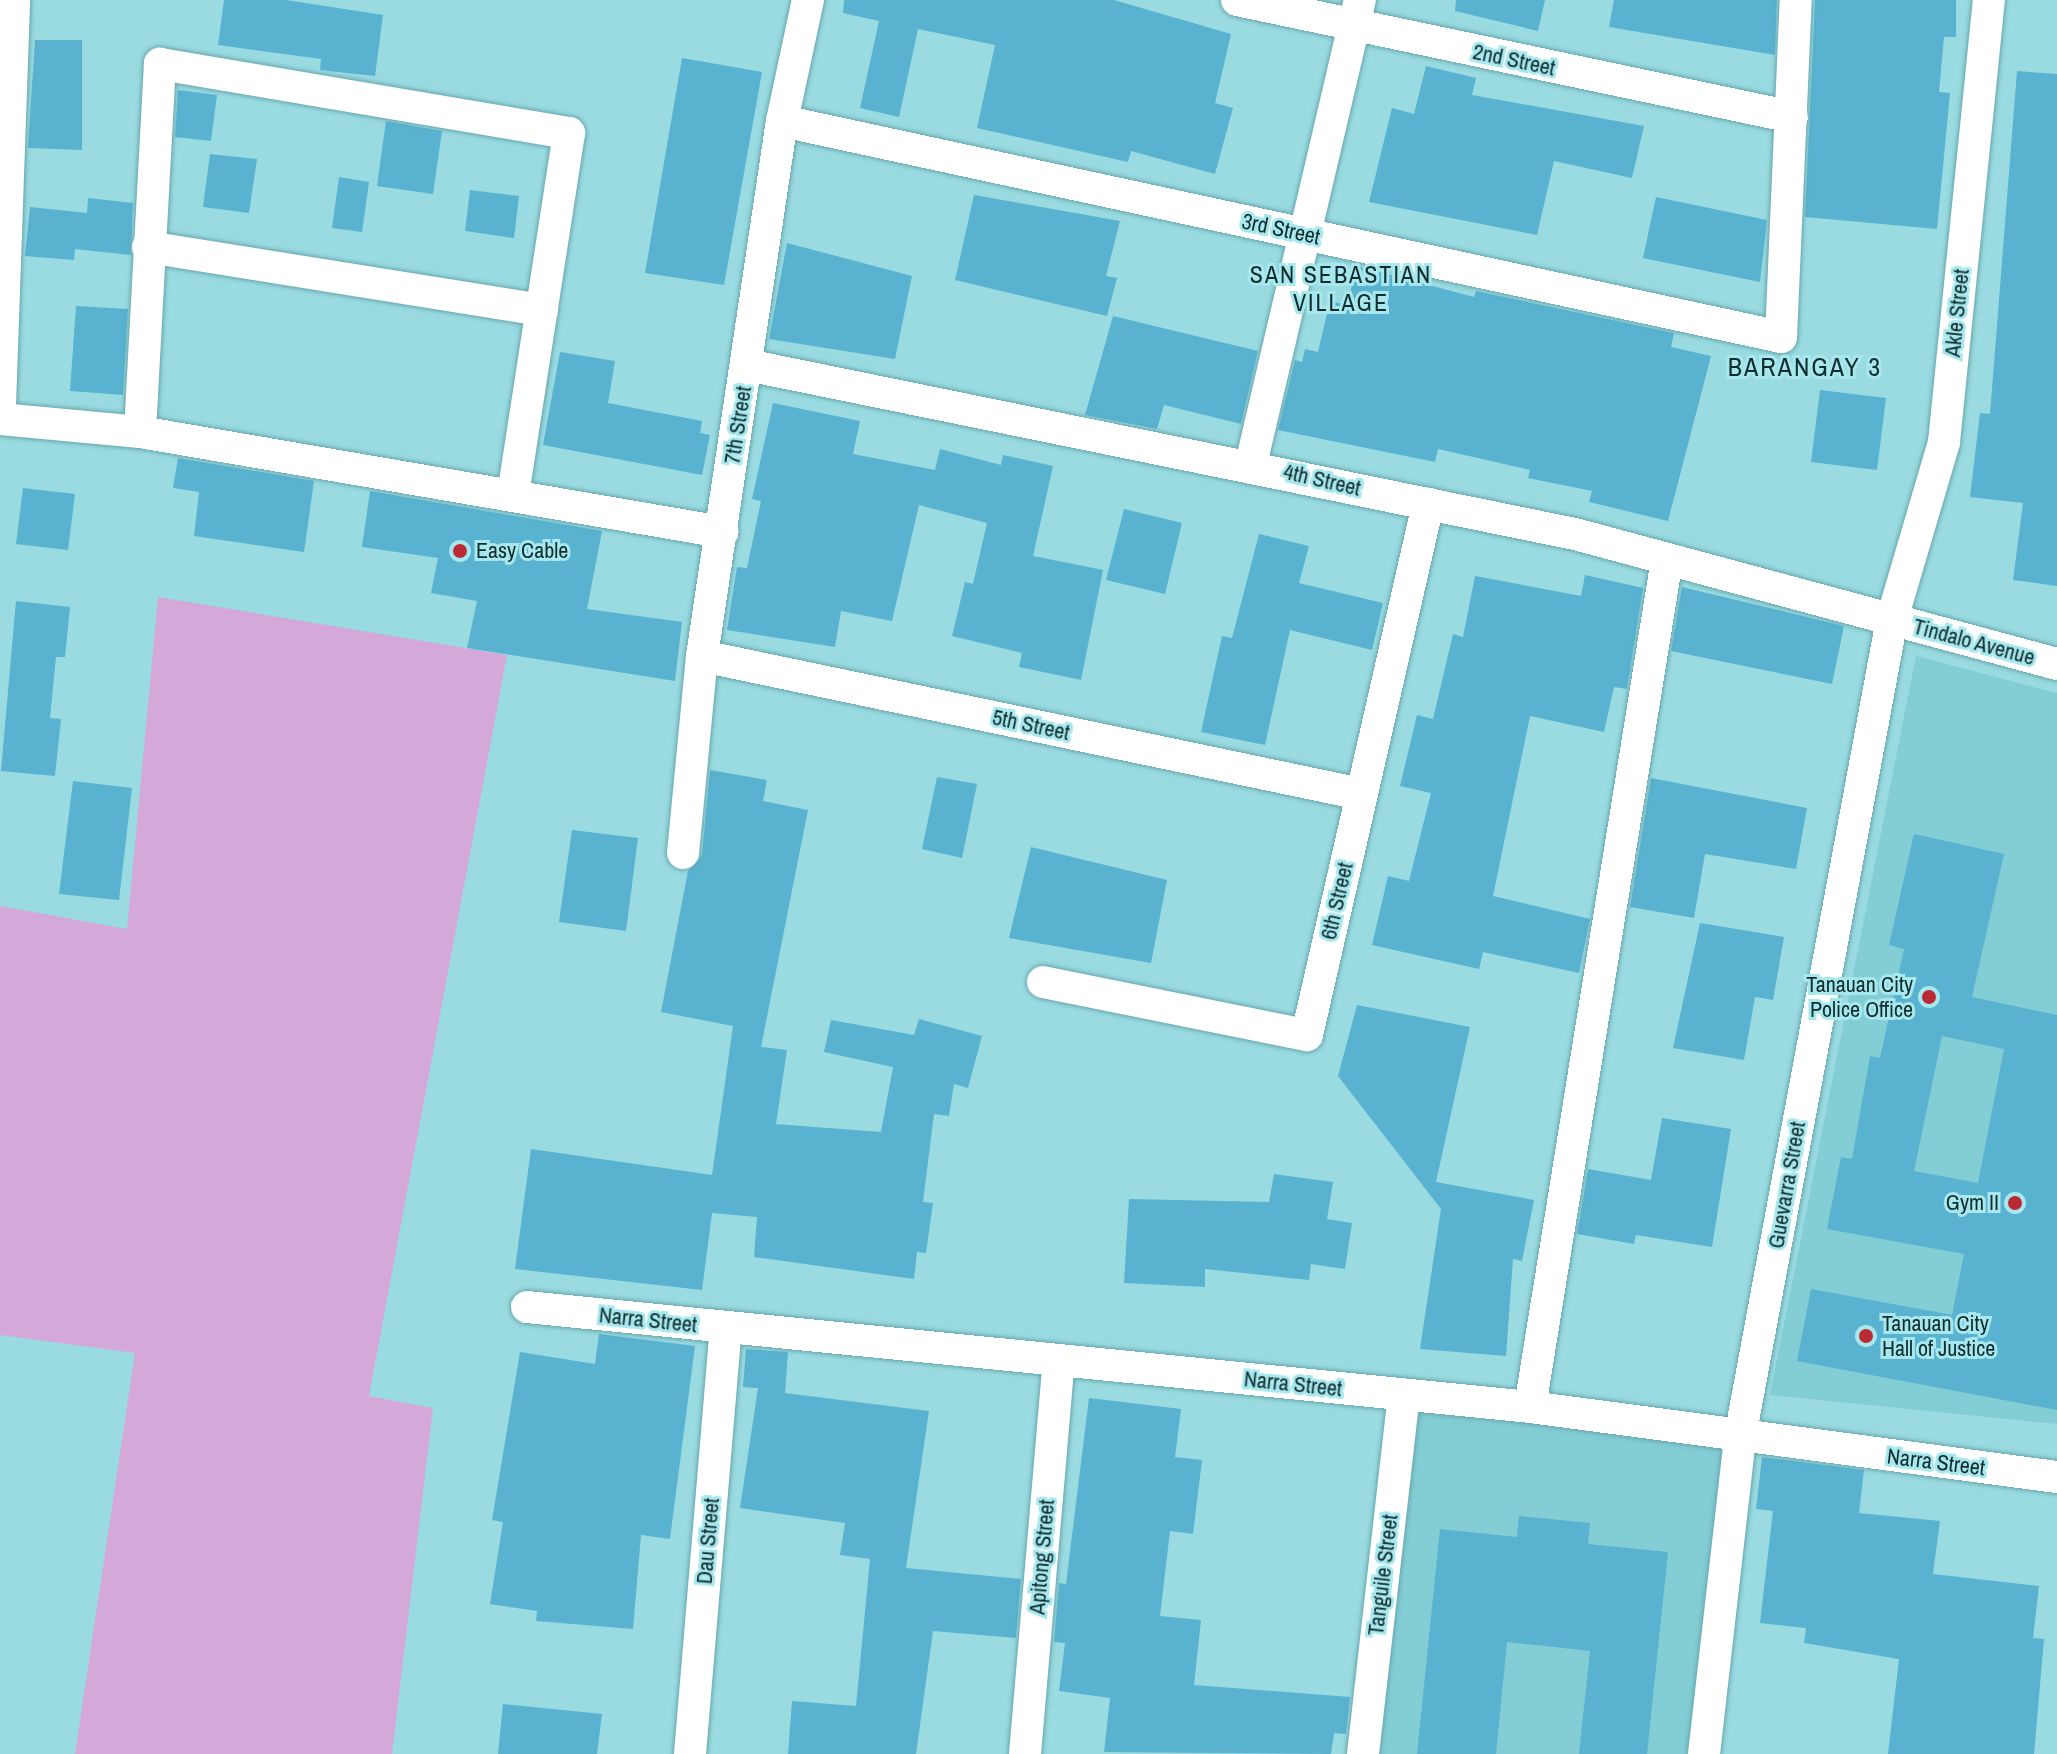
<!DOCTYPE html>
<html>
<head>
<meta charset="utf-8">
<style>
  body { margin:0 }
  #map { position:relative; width:2057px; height:1754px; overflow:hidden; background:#9adbe1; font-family:"Archivo Narrow",sans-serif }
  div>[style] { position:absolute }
  .built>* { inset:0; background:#83cdd4 }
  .green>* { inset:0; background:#d4a9d9 }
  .building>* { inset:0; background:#58b2d0 }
  .roads { filter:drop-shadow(0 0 2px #67a7ad) drop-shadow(0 0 2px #67a7ad) }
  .street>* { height:32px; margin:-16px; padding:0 16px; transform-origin:16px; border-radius:16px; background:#fff }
  .dots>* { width:22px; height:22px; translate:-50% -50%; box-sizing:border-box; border:4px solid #a7e8ee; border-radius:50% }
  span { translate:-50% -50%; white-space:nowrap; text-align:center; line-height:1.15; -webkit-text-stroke:6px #a7e8ee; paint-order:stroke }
  .street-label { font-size:22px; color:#122d2f }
  .poi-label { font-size:22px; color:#122d2f }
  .left { translate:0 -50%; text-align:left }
  .right { translate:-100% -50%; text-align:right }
  .neighbourhood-label { font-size:24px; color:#122d2f; letter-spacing:2px }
  .quarter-label { font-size:26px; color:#122d2f; letter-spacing:2px }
</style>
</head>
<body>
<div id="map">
  <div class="built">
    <div style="clip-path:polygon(1916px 656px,2057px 693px,2057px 1424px,1770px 1395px)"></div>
    <div style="clip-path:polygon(1404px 1396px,1740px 1437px,1704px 1754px,1363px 1754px)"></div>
  </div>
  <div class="green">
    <div style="clip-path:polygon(158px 597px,507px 655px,369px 1396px,433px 1408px,392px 1754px,75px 1754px,135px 1353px,0 1335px,0 906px,127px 929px)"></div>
  </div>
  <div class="building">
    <div style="clip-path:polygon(224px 0,286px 0,383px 15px,375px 76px,320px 70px,321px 59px,218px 45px)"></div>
    <div style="clip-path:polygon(844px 0,1114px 0,1231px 34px,1215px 103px,1233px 108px,1215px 174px,1131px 151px,1128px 162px,977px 128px,995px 45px,918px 29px,899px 117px,860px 108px,879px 21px,843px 13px)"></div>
    <div style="clip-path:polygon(1456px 0,1545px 0,1538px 31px,1455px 11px)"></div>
    <div style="clip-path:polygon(1614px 0,1777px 0,1775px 55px,1609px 27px)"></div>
    <div style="clip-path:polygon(1815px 0,1956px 0,1956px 37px,1944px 37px,1939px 92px,1950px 93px,1937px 229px,1805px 217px)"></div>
    <div style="clip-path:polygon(35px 40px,82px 40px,82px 150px,28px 148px)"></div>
    <div style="clip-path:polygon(682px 58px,762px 72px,724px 285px,645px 273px)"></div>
    <div style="clip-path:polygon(1426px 66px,1476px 78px,1472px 95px,1644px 126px,1632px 178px,1554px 161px,1537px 235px,1369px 202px,1392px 108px,1414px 114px)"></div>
    <div style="clip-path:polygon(2017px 71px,2057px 74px,2057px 586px,2013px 580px,2023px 503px,1970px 497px,1980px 413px,1990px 414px)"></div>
    <div style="clip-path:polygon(178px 90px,217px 95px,211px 141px,175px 137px)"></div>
    <div style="clip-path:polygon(386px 121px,442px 131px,433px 194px,377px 186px)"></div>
    <div style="clip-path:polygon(210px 154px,257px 159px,249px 213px,203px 207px)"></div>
    <div style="clip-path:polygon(339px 177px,369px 182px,362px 232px,332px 228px)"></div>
    <div style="clip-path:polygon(470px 190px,519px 196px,514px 238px,465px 231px)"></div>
    <div style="clip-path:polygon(974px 195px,1120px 221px,1106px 276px,1117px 278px,1107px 316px,955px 280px)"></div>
    <div style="clip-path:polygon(1656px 197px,1767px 220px,1760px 282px,1643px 258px)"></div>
    <div style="clip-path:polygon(88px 198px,133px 203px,131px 255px,75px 249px,74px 260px,25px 256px,30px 207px,87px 213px)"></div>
    <div style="clip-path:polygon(787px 243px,912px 276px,895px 359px,769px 339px)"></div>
    <div style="clip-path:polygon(1357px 266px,1474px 297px,1476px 291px,1674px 333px,1671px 347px,1711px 356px,1668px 521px,1589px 502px,1592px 491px,1528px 478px,1530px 470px,1438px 449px,1435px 462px,1278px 430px,1295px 360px,1302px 362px,1305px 349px,1318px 352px,1330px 301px,1347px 305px)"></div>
    <div style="clip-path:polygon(76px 306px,128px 309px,123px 395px,70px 391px)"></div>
    <div style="clip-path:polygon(1113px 316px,1258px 351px,1241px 424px,1164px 405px,1157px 429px,1085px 415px)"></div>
    <div style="clip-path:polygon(560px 352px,615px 361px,608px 403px,702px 421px,700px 433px,710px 435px,702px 475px,543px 445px)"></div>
    <div style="clip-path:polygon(1820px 390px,1886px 398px,1877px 470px,1811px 462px)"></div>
    <div style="clip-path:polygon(773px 403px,860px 421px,853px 454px,935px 470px,940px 449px,1001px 465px,1003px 455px,1053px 466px,1033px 556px,1103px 570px,1081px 680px,1019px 667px,1022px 653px,952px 636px,965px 582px,973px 584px,987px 523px,919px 505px,892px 621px,841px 611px,835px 647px,727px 630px,737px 567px,747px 568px,761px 501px,752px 499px)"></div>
    <div style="clip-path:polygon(178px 458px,314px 481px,304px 552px,194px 536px,199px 492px,173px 488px)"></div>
    <div style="clip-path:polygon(23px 488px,75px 494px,68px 550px,16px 544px)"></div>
    <div style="clip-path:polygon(370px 491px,602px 531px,587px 609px,682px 622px,675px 681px,467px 648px,477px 601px,431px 593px,438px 558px,362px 547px)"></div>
    <div style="clip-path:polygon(1124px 509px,1182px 523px,1165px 594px,1106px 580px)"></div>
    <div style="clip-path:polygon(1259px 534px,1309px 546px,1299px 583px,1383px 603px,1372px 650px,1290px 630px,1265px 745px,1201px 732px,1222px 636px,1232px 638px)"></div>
    <div style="clip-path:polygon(1585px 575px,1643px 588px,1627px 689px,1614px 687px,1604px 732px,1530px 716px,1493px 896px,1590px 919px,1579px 973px,1483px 952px,1479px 969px,1372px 945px,1388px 876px,1409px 881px,1431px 793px,1400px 786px,1417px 715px,1433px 719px,1453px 634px,1463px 637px,1475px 576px,1581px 596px)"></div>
    <div style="clip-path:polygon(1682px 587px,1844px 626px,1832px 684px,1671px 651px)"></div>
    <div style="clip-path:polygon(16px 601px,70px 607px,65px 657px,56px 657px,50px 718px,61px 719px,55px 776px,1px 771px)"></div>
    <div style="clip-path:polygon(710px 770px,767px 780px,763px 801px,808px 810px,761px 1047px,787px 1050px,776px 1124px,881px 1132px,893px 1067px,824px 1052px,831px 1020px,914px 1035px,919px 1019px,982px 1036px,968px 1088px,954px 1084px,949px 1116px,934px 1114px,923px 1202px,933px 1203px,926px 1253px,917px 1252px,914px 1279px,754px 1257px,757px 1217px,712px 1213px,702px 1290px,515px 1269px,531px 1149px,712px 1175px,733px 1026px,661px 1012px,688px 871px,702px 855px)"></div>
    <div style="clip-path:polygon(937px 777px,977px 784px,962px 858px,922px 849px)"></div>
    <div style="clip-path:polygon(1651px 778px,1807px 808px,1796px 869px,1705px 854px,1694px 918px,1630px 907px)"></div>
    <div style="clip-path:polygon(73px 781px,132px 788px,119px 900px,59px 894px)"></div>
    <div style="clip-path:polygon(572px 830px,638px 838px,626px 931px,559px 922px)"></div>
    <div style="clip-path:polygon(evenodd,1914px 834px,2004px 854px,1972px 997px,2057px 1015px,2057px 1410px,1797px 1361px,1811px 1289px,1952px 1315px,1964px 1254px,1827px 1229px,1841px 1157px,1852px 1159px,1870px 1056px,1880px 1058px,1904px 949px,1889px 945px,1914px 834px,1942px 1036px,2004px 1049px,1978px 1183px,1914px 1171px,1942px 1036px)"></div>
    <div style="clip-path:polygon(1031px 847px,1167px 880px,1151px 963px,1009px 938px)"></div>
    <div style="clip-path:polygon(1700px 923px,1784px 937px,1773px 1000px,1755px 997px,1744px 1060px,1673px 1048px)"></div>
    <div style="clip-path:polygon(1357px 1005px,1470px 1027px,1436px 1182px,1534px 1200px,1522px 1261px,1513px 1259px,1506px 1356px,1420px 1349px,1441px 1209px,1338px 1076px)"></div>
    <div style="clip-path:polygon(1662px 1118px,1731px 1129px,1712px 1247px,1636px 1235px,1634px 1244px,1577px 1234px,1588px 1169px,1651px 1180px)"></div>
    <div style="clip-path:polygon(1274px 1174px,1333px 1182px,1327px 1219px,1352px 1223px,1345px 1269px,1311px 1264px,1309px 1280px,1205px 1269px,1205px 1287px,1124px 1283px,1129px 1199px,1269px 1202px)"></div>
    <div style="clip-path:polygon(599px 1334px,695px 1346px,670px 1539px,641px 1535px,633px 1629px,536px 1621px,537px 1611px,490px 1604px,503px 1522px,492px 1520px,520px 1352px,595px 1364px)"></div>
    <div style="clip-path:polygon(746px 1349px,788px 1352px,785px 1393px,929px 1411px,906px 1568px,1021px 1579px,1016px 1638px,933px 1631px,916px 1754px,788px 1754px,792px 1701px,856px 1706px,870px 1559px,840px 1555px,845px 1523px,740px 1508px,758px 1388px,743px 1387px)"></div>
    <div style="clip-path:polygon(1089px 1398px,1181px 1409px,1175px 1457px,1202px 1460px,1193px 1534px,1170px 1531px,1160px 1616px,1201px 1620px,1194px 1685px,1350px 1697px,1346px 1734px,1334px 1733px,1331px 1754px,1104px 1752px,1110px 1698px,1059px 1691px,1065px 1643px,1054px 1642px,1059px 1583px,1066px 1584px)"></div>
    <div style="clip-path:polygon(1762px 1457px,1864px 1470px,1859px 1513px,1940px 1521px,1933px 1574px,2039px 1586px,2033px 1638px,2044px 1639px,2034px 1754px,1888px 1754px,1899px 1659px,1804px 1643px,1806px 1628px,1760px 1623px,1773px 1511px,1756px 1509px)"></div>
    <div style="clip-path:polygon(1519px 1516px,1590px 1523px,1588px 1544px,1668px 1552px,1647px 1754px,1579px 1754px,1590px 1651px,1507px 1642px,1496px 1754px,1417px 1754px,1440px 1529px,1517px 1537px)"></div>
    <div style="clip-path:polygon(503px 1704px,602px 1714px,597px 1754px,498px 1754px)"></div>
  </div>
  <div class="roads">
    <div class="street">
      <div style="left:1237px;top:0;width:567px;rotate:11.9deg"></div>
      <div style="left:782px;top:121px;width:1022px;rotate:12.2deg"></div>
      <div style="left:1781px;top:337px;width:337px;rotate:-87.5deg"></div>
      <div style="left:148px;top:247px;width:399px;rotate:9.1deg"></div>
      <div style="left:747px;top:365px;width:845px;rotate:11.54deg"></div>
      <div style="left:1575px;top:534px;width:499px;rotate:15.1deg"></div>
      <div style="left:0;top:405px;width:405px;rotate:-88deg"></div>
      <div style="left:0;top:419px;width:141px;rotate:5.3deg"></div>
      <div style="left:140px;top:432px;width:591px;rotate:9.75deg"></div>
      <div style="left:140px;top:432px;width:369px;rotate:-86.9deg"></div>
      <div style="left:160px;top:64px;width:415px;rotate:9.6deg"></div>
      <div style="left:569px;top:133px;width:366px;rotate:98.8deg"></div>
      <div style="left:1251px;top:464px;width:477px;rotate:-76.8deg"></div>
      <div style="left:702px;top:656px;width:673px;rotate:11.83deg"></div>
      <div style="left:683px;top:853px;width:198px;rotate:-84.5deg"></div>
      <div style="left:702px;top:656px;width:541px;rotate:-81.5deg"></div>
      <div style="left:782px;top:121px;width:124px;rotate:-77.9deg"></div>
      <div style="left:1043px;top:982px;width:269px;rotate:11.4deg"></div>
      <div style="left:1307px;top:1035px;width:545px;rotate:-77.16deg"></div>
      <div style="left:527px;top:1307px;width:1008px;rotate:5.69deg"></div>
      <div style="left:1530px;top:1407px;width:532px;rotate:7.57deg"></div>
      <div style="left:1530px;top:1407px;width:859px;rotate:-80.82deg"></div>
      <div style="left:690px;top:1754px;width:427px;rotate:-85.2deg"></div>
      <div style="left:1025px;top:1754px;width:395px;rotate:-85.1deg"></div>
      <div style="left:1363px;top:1754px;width:360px;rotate:-83.5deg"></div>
      <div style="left:1704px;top:1754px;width:319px;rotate:-83.5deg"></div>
      <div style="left:1740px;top:1437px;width:832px;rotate:-79.47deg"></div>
      <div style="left:1892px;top:619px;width:184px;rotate:-73.6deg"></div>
      <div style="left:1944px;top:442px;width:444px;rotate:-84.2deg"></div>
    </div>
  </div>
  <div class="dots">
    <div style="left:460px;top:551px;background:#ba2a35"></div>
    <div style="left:1929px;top:997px;background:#ba2a35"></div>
    <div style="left:2015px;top:1203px;background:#ba2a35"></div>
    <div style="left:1866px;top:1336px;background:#ba2a35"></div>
  </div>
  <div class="street-label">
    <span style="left:1514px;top:60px;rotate:12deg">2nd Street</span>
    <span style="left:1281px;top:229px;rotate:12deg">3rd Street</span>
    <span style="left:1957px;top:313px;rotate:-84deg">Akle Street</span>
    <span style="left:738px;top:425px;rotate:-81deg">7th Street</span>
    <span style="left:1322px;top:480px;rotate:13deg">4th Street</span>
    <span style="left:1974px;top:642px;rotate:15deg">Tindalo Avenue</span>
    <span style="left:1031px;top:725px;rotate:12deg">5th Street</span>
    <span style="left:1337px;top:901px;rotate:-77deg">6th Street</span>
    <span style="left:1787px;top:1185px;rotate:-80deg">Guevarra Street</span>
    <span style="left:648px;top:1320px;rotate:6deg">Narra Street</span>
    <span style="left:1293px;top:1384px;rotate:6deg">Narra Street</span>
    <span style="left:1936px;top:1462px;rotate:7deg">Narra Street</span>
    <span style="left:708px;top:1541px;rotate:-85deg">Dau Street</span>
    <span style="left:1042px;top:1557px;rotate:-85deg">Apitong Street</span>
    <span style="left:1383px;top:1575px;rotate:-83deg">Tanguile Street</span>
  </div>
  <div class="poi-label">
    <span class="left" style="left:476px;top:551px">Easy Cable</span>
    <span class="right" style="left:1913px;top:997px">Tanauan City<br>Police Office</span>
    <span class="right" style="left:1999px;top:1203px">Gym II</span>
    <span class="left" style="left:1882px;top:1336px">Tanauan City<br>Hall of Justice</span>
  </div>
  <div class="neighbourhood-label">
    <span style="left:1341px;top:289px">SAN SEBASTIAN<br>VILLAGE</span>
  </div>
  <div class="quarter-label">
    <span style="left:1805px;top:367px">BARANGAY 3</span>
  </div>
</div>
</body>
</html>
